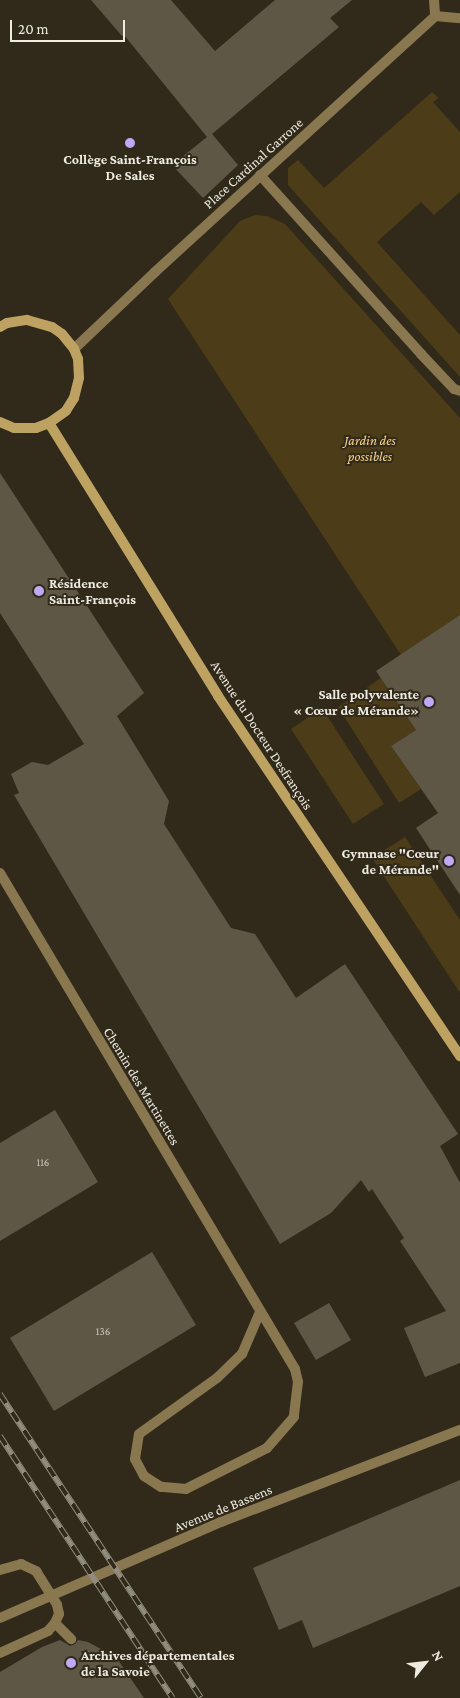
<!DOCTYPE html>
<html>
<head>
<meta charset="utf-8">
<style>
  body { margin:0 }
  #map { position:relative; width:460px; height:1698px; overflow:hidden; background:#312a1a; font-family:"Crimson Pro",serif }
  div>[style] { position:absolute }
  .green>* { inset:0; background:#4c3c17 }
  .building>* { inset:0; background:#5f5746 }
  .service>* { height:10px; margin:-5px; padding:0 5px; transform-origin:5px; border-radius:5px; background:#897750 }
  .minor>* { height:10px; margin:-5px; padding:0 5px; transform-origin:5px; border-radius:5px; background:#897750 }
  .tertiary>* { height:10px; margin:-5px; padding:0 5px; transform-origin:5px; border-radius:5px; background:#897750 }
  .secondary>* { height:10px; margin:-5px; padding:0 5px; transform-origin:5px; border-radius:5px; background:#bea262 }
  .rail>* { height:5.5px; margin-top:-2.75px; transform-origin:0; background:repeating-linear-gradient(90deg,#312a1a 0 11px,#928c7f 0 22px); box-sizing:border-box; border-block:1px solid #928c7f }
  .service-bridge>* { height:10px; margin:-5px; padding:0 5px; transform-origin:5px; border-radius:5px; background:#897750 }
  .dots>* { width:14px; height:14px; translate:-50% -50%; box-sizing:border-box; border:2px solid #312a1a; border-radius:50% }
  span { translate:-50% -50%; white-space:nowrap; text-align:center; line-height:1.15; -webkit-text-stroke:4px #312a1a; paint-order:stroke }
  .number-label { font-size:11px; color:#cbc6ba }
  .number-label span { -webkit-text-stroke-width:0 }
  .poi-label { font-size:14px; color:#efebe1; font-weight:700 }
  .left { translate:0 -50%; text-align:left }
  .right { translate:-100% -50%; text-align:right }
  .street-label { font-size:14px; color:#efebe1 }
  .park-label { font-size:14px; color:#f6d489; font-style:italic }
  .north { position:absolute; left:400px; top:1638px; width:50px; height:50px; -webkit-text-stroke:4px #312a1a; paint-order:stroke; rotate:61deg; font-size:14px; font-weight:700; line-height:20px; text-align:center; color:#efebe1 }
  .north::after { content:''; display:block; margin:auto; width:18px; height:22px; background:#efebe1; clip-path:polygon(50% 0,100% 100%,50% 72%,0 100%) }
  .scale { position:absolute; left:10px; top:20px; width:115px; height:22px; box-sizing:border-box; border:2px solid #efebe1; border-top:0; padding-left:6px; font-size:15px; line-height:18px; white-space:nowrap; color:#efebe1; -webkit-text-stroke:4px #312a1a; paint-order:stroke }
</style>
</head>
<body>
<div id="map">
  <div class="green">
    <div style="clip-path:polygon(432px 92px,439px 98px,433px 102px,460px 132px,460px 192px,434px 215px,421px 202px,377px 242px,460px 335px,460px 377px,288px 185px,288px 168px,298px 160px,324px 188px)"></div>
    <div style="clip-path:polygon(255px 215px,267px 216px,285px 224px,460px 418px,460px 615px,401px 655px,168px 299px,240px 221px)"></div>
    <div style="clip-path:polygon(381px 678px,416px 730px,391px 746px,421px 789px,399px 803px,338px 707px)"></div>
    <div style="clip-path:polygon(322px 708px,384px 804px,353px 824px,291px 729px)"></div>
    <div style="clip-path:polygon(405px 837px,460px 920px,460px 993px,372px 858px)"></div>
  </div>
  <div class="building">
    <div style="clip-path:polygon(91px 0,171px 0,215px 51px,275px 0,352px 0,330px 18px,339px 27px,212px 134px,238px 165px,203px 198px,172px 165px,207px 137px,124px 35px,122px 36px)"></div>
    <div style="clip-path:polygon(0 473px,144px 693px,117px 716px,169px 801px,164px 824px,231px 928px,255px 934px,296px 998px,345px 964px,458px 1134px,440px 1146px,460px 1183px,460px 1363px,425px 1377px,404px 1328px,446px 1311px,400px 1241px,404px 1238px,372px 1189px,369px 1192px,361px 1180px,331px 1213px,280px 1244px,14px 795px,19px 793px,11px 774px,32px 762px,48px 765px,84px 744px,0 613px)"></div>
    <div style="clip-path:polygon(460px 615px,460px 895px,416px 828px,438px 813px,391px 746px,416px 730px,376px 671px)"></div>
    <div style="clip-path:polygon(55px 1110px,98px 1182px,0 1241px,0 1143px)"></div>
    <div style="clip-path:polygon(152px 1252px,196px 1325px,54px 1411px,10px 1338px)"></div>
    <div style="clip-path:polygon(329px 1303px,351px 1340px,316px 1360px,294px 1323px)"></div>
    <div style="clip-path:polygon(460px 1480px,460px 1586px,313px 1648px,302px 1620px,279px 1630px,253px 1568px)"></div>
    <div style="clip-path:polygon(60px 1640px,70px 1646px,75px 1644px,78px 1640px,88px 1642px,116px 1657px,144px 1698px,0 1698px,0 1672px,42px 1647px)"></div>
  </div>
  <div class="service">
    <div style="left:434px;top:0;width:16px;rotate:86deg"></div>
    <div style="left:260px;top:175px;width:241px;rotate:48deg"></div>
    <div style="left:421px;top:354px;width:48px;rotate:46.7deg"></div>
    <div style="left:454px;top:389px;width:6px;rotate:18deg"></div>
    <div style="left:74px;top:349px;width:112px;rotate:-43.5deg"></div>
    <div style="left:155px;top:272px;width:379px;rotate:-42.4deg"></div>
    <div style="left:435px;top:16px;width:25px;rotate:5deg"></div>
    <div style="left:0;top:1570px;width:22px;rotate:-16deg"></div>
    <div style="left:21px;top:1564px;width:17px;rotate:25deg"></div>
    <div style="left:55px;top:1623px;width:23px;rotate:45deg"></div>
    <div style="left:0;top:1653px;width:53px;rotate:-24.6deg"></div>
    <div style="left:48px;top:1631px;width:11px;rotate:-49deg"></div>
    <div style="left:55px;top:1623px;width:10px;rotate:-66deg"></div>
  </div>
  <div class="minor">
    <div style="left:0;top:873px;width:577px;rotate:59.26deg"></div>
    <div style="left:295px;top:1369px;width:13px;rotate:77deg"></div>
    <div style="left:298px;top:1382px;width:35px;rotate:97deg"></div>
    <div style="left:294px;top:1417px;width:41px;rotate:131.1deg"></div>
    <div style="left:267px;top:1448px;width:91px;rotate:153.2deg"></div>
    <div style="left:186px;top:1489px;width:25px;rotate:-175deg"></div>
    <div style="left:161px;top:1487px;width:20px;rotate:-147deg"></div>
    <div style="left:144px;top:1476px;width:19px;rotate:-118deg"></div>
    <div style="left:135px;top:1459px;width:25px;rotate:-81deg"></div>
    <div style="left:139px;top:1434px;width:96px;rotate:-35.7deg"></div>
    <div style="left:217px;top:1378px;width:35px;rotate:-44deg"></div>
    <div style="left:242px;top:1354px;width:46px;rotate:-66.8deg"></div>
  </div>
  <div class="tertiary">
    <div style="left:0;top:1618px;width:241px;rotate:-23.5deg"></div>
    <div style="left:221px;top:1522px;width:256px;rotate:-21.1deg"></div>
  </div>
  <div class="secondary">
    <div style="left:0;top:327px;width:8px;rotate:-30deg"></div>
    <div style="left:7px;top:323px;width:20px;rotate:-9deg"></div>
    <div style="left:27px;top:320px;width:26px;rotate:16deg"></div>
    <div style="left:52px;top:327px;width:12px;rotate:35deg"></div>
    <div style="left:62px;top:334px;width:19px;rotate:51deg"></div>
    <div style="left:74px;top:349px;width:11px;rotate:68deg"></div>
    <div style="left:78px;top:359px;width:19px;rotate:87deg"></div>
    <div style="left:79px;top:378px;width:21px;rotate:104deg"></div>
    <div style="left:74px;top:398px;width:15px;rotate:122deg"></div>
    <div style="left:66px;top:411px;width:21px;rotate:145deg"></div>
    <div style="left:49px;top:423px;width:14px;rotate:159deg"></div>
    <div style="left:36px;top:428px;width:22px;rotate:180deg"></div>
    <div style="left:14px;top:428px;width:15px;rotate:-157deg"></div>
    <div style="left:49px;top:423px;width:321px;rotate:58.2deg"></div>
    <div style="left:218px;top:696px;width:434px;rotate:56.1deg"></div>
  </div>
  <div class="rail">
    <div style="left:0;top:1394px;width:364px;rotate:56.5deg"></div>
    <div style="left:0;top:1436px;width:314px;rotate:56.6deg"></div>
  </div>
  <div class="service-bridge">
    <div style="left:36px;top:1571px;width:40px;rotate:58deg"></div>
    <div style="left:57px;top:1605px;width:9px;rotate:77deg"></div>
  </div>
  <div class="dots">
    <div style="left:130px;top:143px;background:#bda9f5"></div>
    <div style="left:39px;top:591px;background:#bda9f5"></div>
    <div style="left:429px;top:702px;background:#bda9f5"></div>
    <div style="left:449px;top:861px;background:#bda9f5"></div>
    <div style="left:71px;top:1663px;background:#bda9f5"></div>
  </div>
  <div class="number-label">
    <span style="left:43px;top:1162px">116</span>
    <span style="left:103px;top:1331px">136</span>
  </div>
  <div class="poi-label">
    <span style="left:130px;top:167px">Collège Saint-François<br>De Sales</span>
    <span class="left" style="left:49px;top:591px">Résidence<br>Saint-François</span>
    <span class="right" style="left:419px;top:702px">Salle polyvalente<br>« Cœur de Mérande»</span>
    <span class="right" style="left:439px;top:861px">Gymnase "Cœur<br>de Mérande"</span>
    <span class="left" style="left:81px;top:1663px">Archives départementales<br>de la Savoie</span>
  </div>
  <div class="street-label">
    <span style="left:253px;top:163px;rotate:-42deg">Place Cardinal Garrone</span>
    <span style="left:262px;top:735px;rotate:57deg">Avenue du Docteur Desfrançois</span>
    <span style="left:142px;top:1086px;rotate:59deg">Chemin des Martinettes</span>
    <span style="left:223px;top:1508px;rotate:-22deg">Avenue de Bassens</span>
  </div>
  <div class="park-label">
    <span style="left:370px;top:448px">Jardin des<br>possibles</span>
  </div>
  <div class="north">N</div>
  <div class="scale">20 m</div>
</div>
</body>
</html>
